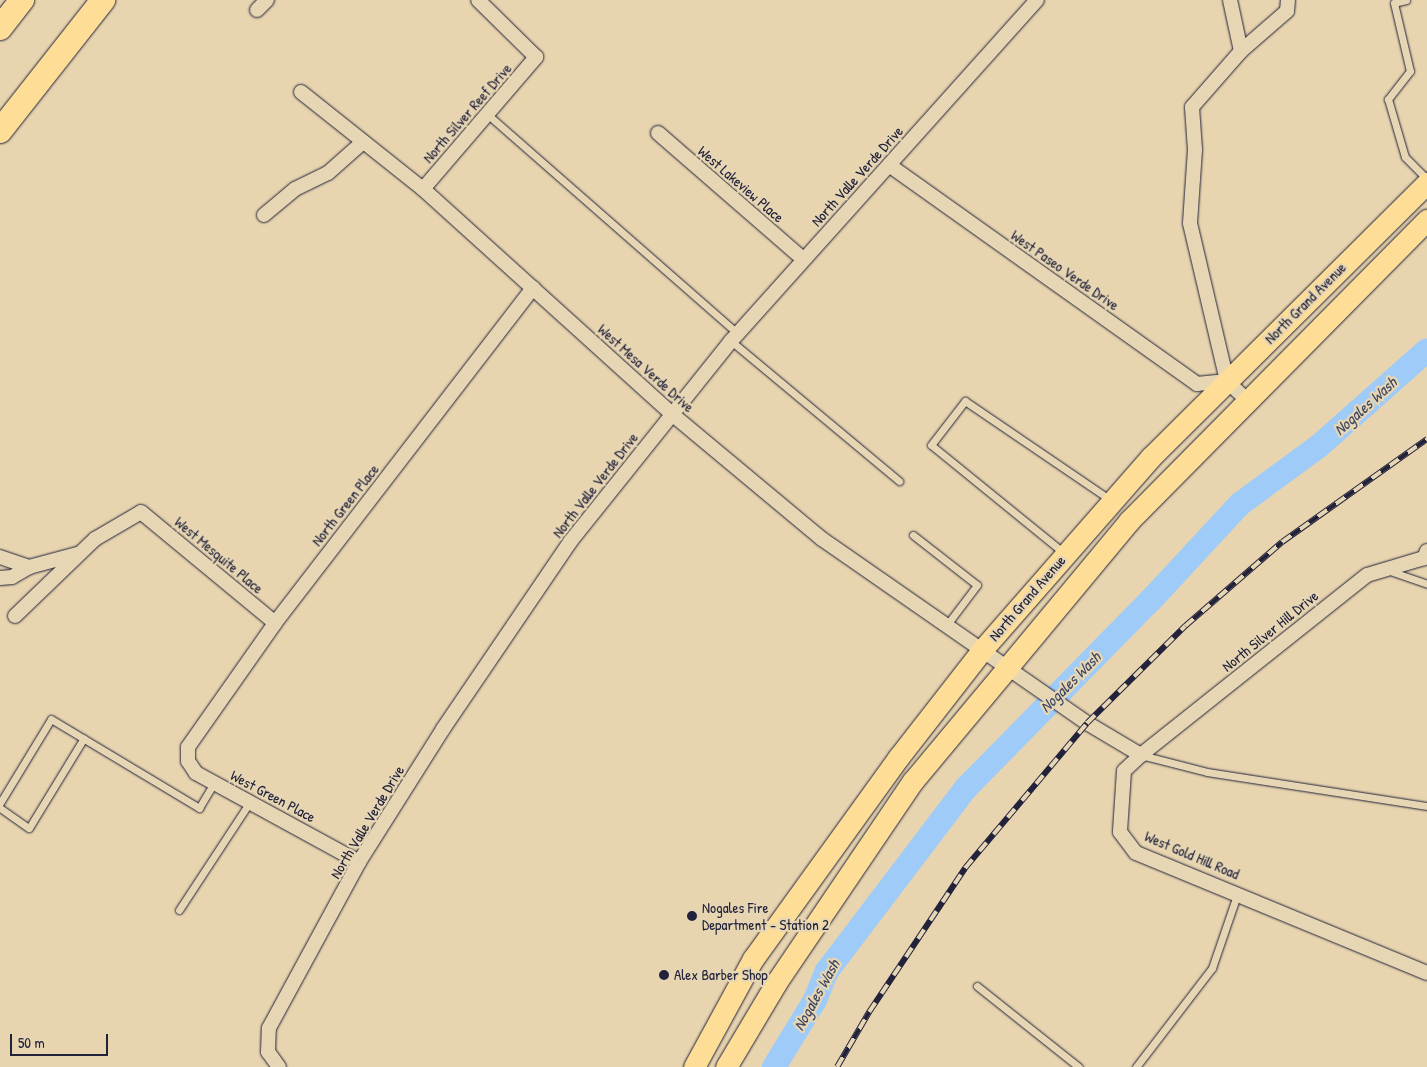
<!DOCTYPE html>
<html>
<head>
<meta charset="utf-8">
<style>
  body { margin:0 }
  #map { position:relative; width:1427px; height:1067px; overflow:hidden; background:#e8d5af; font-family:"Patrick Hand",sans-serif }
  div>[style] { position:absolute }
  .river>* { height:24px; margin:-12px; padding:0 12px; transform-origin:12px; border-radius:12px; background:#9ecbf8 }
  .roads { filter:drop-shadow(0 0 1px #22223b) drop-shadow(0 0 1px #22223b) }
  .lane>* { height:7px; margin:-3.5px; padding:0 3.5px; transform-origin:3.5px; border-radius:3.5px; background:#e7d6b3 }
  .street>* { height:14px; margin:-7px; padding:0 7px; transform-origin:7px; border-radius:7px; background:#e7d6b3 }
  .primary>* { height:21px; margin:-10.5px; padding:0 10.5px; transform-origin:10.5px; border-radius:10.5px; background:#fedd96 }
  .highway>* { height:24px; margin:-12px; padding:0 12px; transform-origin:12px; border-radius:12px; background:#fedd96 }
  .rail>* { height:5.5px; margin-top:-2.75px; transform-origin:0; background:repeating-linear-gradient(90deg,#e7d6b3 0 11px,#22223b 0 22px); box-sizing:border-box; border-block:1px solid #22223b }
  .dots>* { width:14px; height:14px; translate:-50% -50%; box-sizing:border-box; border:2px solid #e7d6b3; border-radius:50% }
  span { translate:-50% -50%; white-space:nowrap; text-align:center; line-height:1.15; -webkit-text-stroke:4.5px #e7d6b3; paint-order:stroke }
  .street-label { font-size:15px; color:#22223b }
  .poi-label { font-size:15px; color:#22223b }
  .left { translate:0 -50%; text-align:left }
  .water-label { font-size:16px; color:#3b4461; font-style:italic }
  .scale { position:absolute; left:10px; top:1034px; width:98px; height:22px; box-sizing:border-box; border:2px solid #22223b; border-top:0; padding-left:6px; font-size:15px; line-height:18px; white-space:nowrap; color:#22223b; -webkit-text-stroke:4px #e7d6b3; paint-order:stroke }
</style>
</head>
<body>
<div id="map">
  <div class="river">
    <div style="left:774px;top:1067px;width:79px;rotate:-58.5deg"></div>
    <div style="left:815px;top:1000px;width:31px;rotate:-68deg"></div>
    <div style="left:827px;top:971px;width:230px;rotate:-52.8deg"></div>
    <div style="left:966px;top:788px;width:264px;rotate:-45.5deg"></div>
    <div style="left:1151px;top:600px;width:131px;rotate:-47.2deg"></div>
    <div style="left:1240px;top:504px;width:98px;rotate:-36.3deg"></div>
    <div style="left:1319px;top:446px;width:144px;rotate:-41.6deg"></div>
  </div>
  <div class="roads">
    <div class="lane">
      <div style="left:1406px;top:0;width:12px;rotate:166deg"></div>
      <div style="left:1394px;top:3px;width:70px;rotate:76.8deg"></div>
      <div style="left:1410px;top:71px;width:36px;rotate:128deg"></div>
      <div style="left:1388px;top:99px;width:60px;rotate:73.7deg"></div>
      <div style="left:1405px;top:157px;width:31px;rotate:45deg"></div>
      <div style="left:487px;top:114px;width:334px;rotate:41.2deg"></div>
      <div style="left:731px;top:341px;width:219px;rotate:39.8deg"></div>
      <div style="left:913px;top:535px;width:81px;rotate:38deg"></div>
      <div style="left:977px;top:585px;width:51px;rotate:127.1deg"></div>
      <div style="left:1064px;top:553px;width:171px;rotate:-140.9deg"></div>
      <div style="left:931px;top:445px;width:56px;rotate:-52.3deg"></div>
      <div style="left:965px;top:401px;width:174px;rotate:34.2deg"></div>
      <div style="left:1390px;top:571px;width:39px;rotate:19deg"></div>
      <div style="left:1141px;top:755px;width:68px;rotate:14.4deg"></div>
      <div style="left:1207px;top:772px;width:223px;rotate:8.8deg"></div>
      <div style="left:0;top:803px;width:98px;rotate:-58.7deg"></div>
      <div style="left:51px;top:719px;width:173px;rotate:31deg"></div>
      <div style="left:199px;top:808px;width:29px;rotate:-59deg"></div>
      <div style="left:0;top:808px;width:35px;rotate:35deg"></div>
      <div style="left:29px;top:828px;width:105px;rotate:-58.6deg"></div>
      <div style="left:179px;top:910px;width:129px;rotate:-56.7deg"></div>
      <div style="left:977px;top:986px;width:130px;rotate:38.5deg"></div>
      <div style="left:1136px;top:1067px;width:125px;rotate:-52.5deg"></div>
      <div style="left:1212px;top:968px;width:80px;rotate:-71.1deg"></div>
    </div>
    <div class="street">
      <div style="left:1230px;top:0;width:52px;rotate:77.8deg"></div>
      <div style="left:257px;top:10px;width:14px;rotate:-45deg"></div>
      <div style="left:301px;top:92px;width:156px;rotate:38.5deg"></div>
      <div style="left:423px;top:189px;width:336px;rotate:42.1deg"></div>
      <div style="left:672px;top:414px;width:195px;rotate:39.8deg"></div>
      <div style="left:822px;top:539px;width:323px;rotate:34.8deg"></div>
      <div style="left:1087px;top:723px;width:63px;rotate:30.7deg"></div>
      <div style="left:658px;top:133px;width:192px;rotate:41deg"></div>
      <div style="left:889px;top:165px;width:378px;rotate:35.4deg"></div>
      <div style="left:1197px;top:384px;width:30px;rotate:-6deg"></div>
      <div style="left:423px;top:189px;width:174px;rotate:-49.4deg"></div>
      <div style="left:536px;top:57px;width:81px;rotate:-135.5deg"></div>
      <div style="left:264px;top:215px;width:40px;rotate:-40deg"></div>
      <div style="left:295px;top:189px;width:37px;rotate:-26deg"></div>
      <div style="left:328px;top:173px;width:47px;rotate:-41.5deg"></div>
      <div style="left:1246px;top:399px;width:26px;rotate:-137deg"></div>
      <div style="left:1227px;top:381px;width:162px;rotate:-103.2deg"></div>
      <div style="left:1190px;top:223px;width:73px;rotate:-86.1deg"></div>
      <div style="left:1195px;top:150px;width:43px;rotate:-94deg"></div>
      <div style="left:1192px;top:107px;width:74px;rotate:-48.8deg"></div>
      <div style="left:1241px;top:51px;width:61px;rotate:-41deg"></div>
      <div style="left:1287px;top:11px;width:11px;rotate:-85deg"></div>
      <div style="left:1427px;top:551px;width:8px;rotate:113deg"></div>
      <div style="left:1424px;top:558px;width:59px;rotate:163.4deg"></div>
      <div style="left:1367px;top:575px;width:289px;rotate:141.5deg"></div>
      <div style="left:1141px;top:755px;width:23px;rotate:137deg"></div>
      <div style="left:1124px;top:771px;width:61px;rotate:93.8deg"></div>
      <div style="left:1120px;top:832px;width:26px;rotate:53deg"></div>
      <div style="left:1136px;top:853px;width:315px;rotate:22.4deg"></div>
      <div style="left:0;top:557px;width:31px;rotate:19deg"></div>
      <div style="left:29px;top:567px;width:50px;rotate:-15.2deg"></div>
      <div style="left:0;top:578px;width:12px;rotate:-5deg"></div>
      <div style="left:12px;top:577px;width:20px;rotate:-30deg"></div>
      <div style="left:15px;top:616px;width:111px;rotate:-43.9deg"></div>
      <div style="left:95px;top:539px;width:53px;rotate:-30.4deg"></div>
      <div style="left:141px;top:512px;width:174px;rotate:39.6deg"></div>
      <div style="left:359px;top:862px;width:186px;rotate:-151.4deg"></div>
      <div style="left:196px;top:773px;width:14px;rotate:-124deg"></div>
      <div style="left:188px;top:761px;width:14px;rotate:-90deg"></div>
      <div style="left:188px;top:747px;width:151px;rotate:-54.9deg"></div>
      <div style="left:275px;top:623px;width:423px;rotate:-52.4deg"></div>
      <div style="left:279px;top:1067px;width:19px;rotate:-126deg"></div>
      <div style="left:268px;top:1052px;width:24px;rotate:-88deg"></div>
      <div style="left:269px;top:1028px;width:189px;rotate:-61.5deg"></div>
      <div style="left:359px;top:862px;width:157px;rotate:-57.7deg"></div>
      <div style="left:443px;top:729px;width:226px;rotate:-55.8deg"></div>
      <div style="left:570px;top:542px;width:258px;rotate:-51.3deg"></div>
      <div style="left:731px;top:341px;width:458px;rotate:-48.1deg"></div>
    </div>
    <div class="primary">
      <div style="left:694px;top:1067px;width:123px;rotate:-61.4deg"></div>
      <div style="left:753px;top:959px;width:248px;rotate:-54.2deg"></div>
      <div style="left:898px;top:758px;width:137px;rotate:-52.1deg"></div>
      <div style="left:982px;top:650px;width:257px;rotate:-48.8deg"></div>
      <div style="left:1151px;top:457px;width:389px;rotate:-44.8deg"></div>
      <div style="left:726px;top:1067px;width:98px;rotate:-59.2deg"></div>
      <div style="left:776px;top:983px;width:244px;rotate:-55.9deg"></div>
      <div style="left:913px;top:781px;width:147px;rotate:-50.2deg"></div>
      <div style="left:1007px;top:668px;width:191px;rotate:-50.3deg"></div>
      <div style="left:1129px;top:521px;width:424px;rotate:-45.3deg"></div>
    </div>
    <div class="highway">
      <div style="left:0;top:28px;width:36px;rotate:-52deg"></div>
      <div style="left:0;top:131px;width:167px;rotate:-51.8deg"></div>
    </div>
  </div>
  <div class="rail">
    <div style="left:837px;top:1067px;width:64px;rotate:-59.8deg"></div>
    <div style="left:869px;top:1012px;width:173px;rotate:-56.3deg"></div>
    <div style="left:965px;top:868px;width:189px;rotate:-49.9deg"></div>
    <div style="left:1087px;top:723px;width:138px;rotate:-44.7deg"></div>
    <div style="left:1185px;top:626px;width:128px;rotate:-40.9deg"></div>
    <div style="left:1282px;top:542px;width:178px;rotate:-35.4deg"></div>
  </div>
  <div class="dots">
    <div style="left:692px;top:916px;background:#22223b"></div>
    <div style="left:664px;top:975px;background:#22223b"></div>
  </div>
  <div class="street-label">
    <span style="left:467px;top:113px;rotate:-49deg">North Silver Reef Drive</span>
    <span style="left:857px;top:176px;rotate:-48deg">North Valle Verde Drive</span>
    <span style="left:741px;top:184px;rotate:41deg">West Lakeview Place</span>
    <span style="left:1065px;top:270px;rotate:35deg">West Paseo Verde Drive</span>
    <span style="left:1305px;top:303px;rotate:-45deg">North Grand Avenue</span>
    <span style="left:646px;top:368px;rotate:42deg">West Mesa Verde Drive</span>
    <span style="left:595px;top:485px;rotate:-52deg">North Valle Verde Drive</span>
    <span style="left:345px;top:505px;rotate:-52deg">North Green Place</span>
    <span style="left:219px;top:555px;rotate:40deg">West Mesquite Place</span>
    <span style="left:1027px;top:598px;rotate:-49deg">North Grand Avenue</span>
    <span style="left:1270px;top:631px;rotate:-39deg">North Silver Hill Drive</span>
    <span style="left:273px;top:796px;rotate:28deg">West Green Place</span>
    <span style="left:367px;top:822px;rotate:-59deg">North Valle Verde Drive</span>
    <span style="left:1192px;top:855px;rotate:23deg">West Gold Hill Road</span>
  </div>
  <div class="poi-label">
    <span class="left" style="left:702px;top:916px">Nogales Fire<br>Department - Station 2</span>
    <span class="left" style="left:674px;top:975px">Alex Barber Shop</span>
  </div>
  <div class="water-label">
    <span style="left:1365px;top:406px;rotate:-42deg">Nogales Wash</span>
    <span style="left:1070px;top:682px;rotate:-45deg">Nogales Wash</span>
    <span style="left:816px;top:995px;rotate:-61deg">Nogales Wash</span>
  </div>
  <div class="scale">50 m</div>
</div>
</body>
</html>
